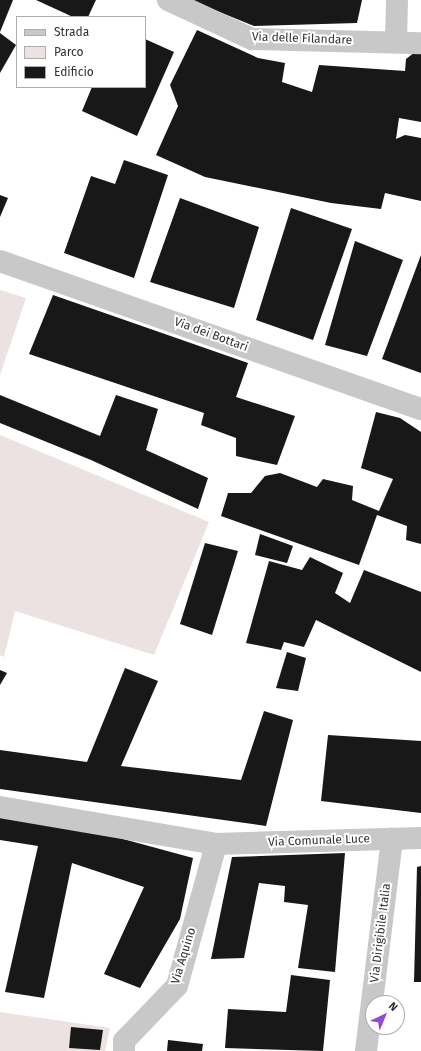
<!DOCTYPE html>
<html>
<head>
<meta charset="utf-8">
<style>
  body { margin:0 }
  #map { position:relative; width:421px; height:1051px; overflow:hidden; background:#fff; font-family:"Fira Sans",sans-serif }
  div>[style] { position:absolute }
  .green>* { inset:0; background:#ece2e1 }
  .building>* { inset:0; background:#181818 }
  .minor>* { height:22px; margin:-11px; padding:0 11px; transform-origin:11px; border-radius:11px; background:#c8c8c8 }
  span { translate:-50% -50%; white-space:nowrap; text-align:center; line-height:1.15; -webkit-text-stroke:4px #fff; paint-order:stroke }
  .street-label { font-size:12px; color:#313131 }
  .legend { position:absolute; left:16px; top:16px; width:130px; height:72px; box-sizing:border-box; background:#fff; border:1px solid #adadad; margin:0; padding:5px 7px; list-style:none; font-size:12px; color:#313131 }
  .legend li { display:flex; align-items:center; gap:8px; height:20px }
  .legend b { width:20px; border:1px solid #adadad }
  .north { position:absolute; left:365px; top:995px; width:40px; height:40px; box-sizing:border-box; background:#fff; border:1px solid #adadad; border-radius:50%; rotate:44deg; font-size:11px; font-weight:700; line-height:16px; text-align:center; color:#313131 }
  .north::after { content:''; display:block; margin:auto; width:14px; height:18px; background:#8f4bd1; clip-path:polygon(50% 0,100% 100%,50% 72%,0 100%) }
</style>
</head>
<body>
<div id="map">
  <div class="green">
    <div style="clip-path:polygon(0 290px,26px 298px,0 375px)"></div>
    <div style="clip-path:polygon(0 435px,209px 522px,154px 655px,15px 611px,4px 657px,0 655px)"></div>
    <div style="clip-path:polygon(0 1012px,110px 1028px,105px 1051px,0 1051px)"></div>
  </div>
  <div class="building">
    <div style="clip-path:polygon(0 0,13px 0,0 32px)"></div>
    <div style="clip-path:polygon(36px 0,96px 0,88px 17px,73px 17px)"></div>
    <div style="clip-path:polygon(190px 0,362px 0,357px 23px,254px 26px)"></div>
    <div style="clip-path:polygon(197px 30px,258px 58px,285px 63px,282px 82px,312px 92px,319px 65px,405px 71px,406px 59px,415px 52px,421px 52px,421px 122px,399px 118px,396px 139px,405px 135px,421px 138px,421px 201px,385px 193px,381px 209px,331px 203px,205px 177px,156px 155px,178px 106px,170px 85px)"></div>
    <div style="clip-path:polygon(0 33px,16px 45px,0 73px)"></div>
    <div style="clip-path:polygon(145px 39px,174px 52px,137px 136px,82px 111px,92px 87px,145px 87px)"></div>
    <div style="clip-path:polygon(124px 160px,168px 175px,134px 278px,64px 253px,91px 176px,115px 184px)"></div>
    <div style="clip-path:polygon(0 195px,8px 198px,0 217px)"></div>
    <div style="clip-path:polygon(180px 198px,259px 227px,234px 308px,150px 282px)"></div>
    <div style="clip-path:polygon(291px 208px,352px 229px,313px 340px,256px 320px)"></div>
    <div style="clip-path:polygon(355px 241px,403px 260px,367px 356px,325px 345px)"></div>
    <div style="clip-path:polygon(421px 255px,421px 373px,382px 359px)"></div>
    <div style="clip-path:polygon(53px 295px,248px 363px,236px 397px,295px 416px,277px 465px,236px 456px,236px 438px,201px 425px,204px 413px,29px 354px)"></div>
    <div style="clip-path:polygon(0 395px,100px 436px,116px 395px,158px 409px,146px 450px,208px 478px,198px 509px,91px 460px,0 423px)"></div>
    <div style="clip-path:polygon(376px 412px,400px 418px,421px 432px,421px 544px,406px 540px,407px 526px,377px 515px,359px 565px,221px 516px,228px 493px,251px 493px,265px 476px,280px 473px,317px 487px,323px 479px,353px 486px,352px 500px,379px 511px,393px 479px,361px 468px)"></div>
    <div style="clip-path:polygon(260px 534px,293px 546px,287px 563px,255px 555px)"></div>
    <div style="clip-path:polygon(205px 543px,238px 551px,212px 635px,180px 624px)"></div>
    <div style="clip-path:polygon(310px 557px,343px 573px,335px 593px,350px 603px,364px 570px,421px 592px,421px 672px,316px 620px,304px 647px,284px 642px,281px 650px,246px 643px,269px 561px,302px 570px)"></div>
    <div style="clip-path:polygon(287px 652px,306px 658px,298px 691px,276px 688px)"></div>
    <div style="clip-path:polygon(125px 668px,158px 681px,121px 766px,241px 780px,264px 711px,293px 720px,266px 826px,0 789px,0 750px,87px 762px)"></div>
    <div style="clip-path:polygon(0 670px,7px 673px,0 685px)"></div>
    <div style="clip-path:polygon(328px 735px,421px 741px,421px 813px,321px 801px)"></div>
    <div style="clip-path:polygon(0 815px,79px 827px,193px 858px,180px 919px,140px 988px,104px 974px,144px 887px,72px 863px,44px 998px,5px 992px,38px 846px,0 840px)"></div>
    <div style="clip-path:polygon(345px 853px,335px 972px,298px 968px,308px 905px,284px 902px,285px 886px,259px 883px,244px 958px,211px 959px,232px 857px)"></div>
    <div style="clip-path:polygon(421px 866px,421px 982px,414px 982px,417px 867px)"></div>
    <div style="clip-path:polygon(291px 975px,330px 980px,323px 1051px,225px 1048px,228px 1009px,286px 1012px)"></div>
    <div style="clip-path:polygon(71px 1027px,103px 1030px,100px 1050px,69px 1048px)"></div>
    <div style="clip-path:polygon(168px 1040px,203px 1044px,202px 1051px,167px 1051px)"></div>
  </div>
  <div class="minor">
    <div style="left:168px;top:0;width:93px;rotate:24.9deg"></div>
    <div style="left:252px;top:39px;width:169px;rotate:1.4deg"></div>
    <div style="left:396px;top:41px;width:41px;rotate:-88.6deg"></div>
    <div style="left:0;top:261px;width:446px;rotate:19.4deg"></div>
    <div style="left:0;top:807px;width:219px;rotate:9.7deg"></div>
    <div style="left:216px;top:844px;width:205px;rotate:-1.7deg"></div>
    <div style="left:124px;top:1051px;width:10px;rotate:-90deg"></div>
    <div style="left:124px;top:1041px;width:76px;rotate:-46.1deg"></div>
    <div style="left:177px;top:986px;width:147px;rotate:-74.6deg"></div>
    <div style="left:366px;top:1051px;width:214px;rotate:-83deg"></div>
  </div>
  <div class="street-label">
    <span style="left:302px;top:39px;rotate:2deg">Via delle Filandare</span>
    <span style="left:211px;top:335px;rotate:20deg">Via dei Bottari</span>
    <span style="left:319px;top:841px;rotate:-2deg">Via Comunale Luce</span>
    <span style="left:381px;top:933px;rotate:-83deg">Via Dirigibile Italia</span>
    <span style="left:184px;top:956px;rotate:-73deg">Via Aquino</span>
  </div>
  <ul class="legend">
  <li><b style="height:5px;background:#c8c8c8"></b>Strada</li>
  <li><b style="height:11px;background:#ece2e1"></b>Parco</li>
  <li><b style="height:11px;background:#181818"></b>Edificio</li>
  </ul>
  <div class="north">N</div>
</div>
</body>
</html>
